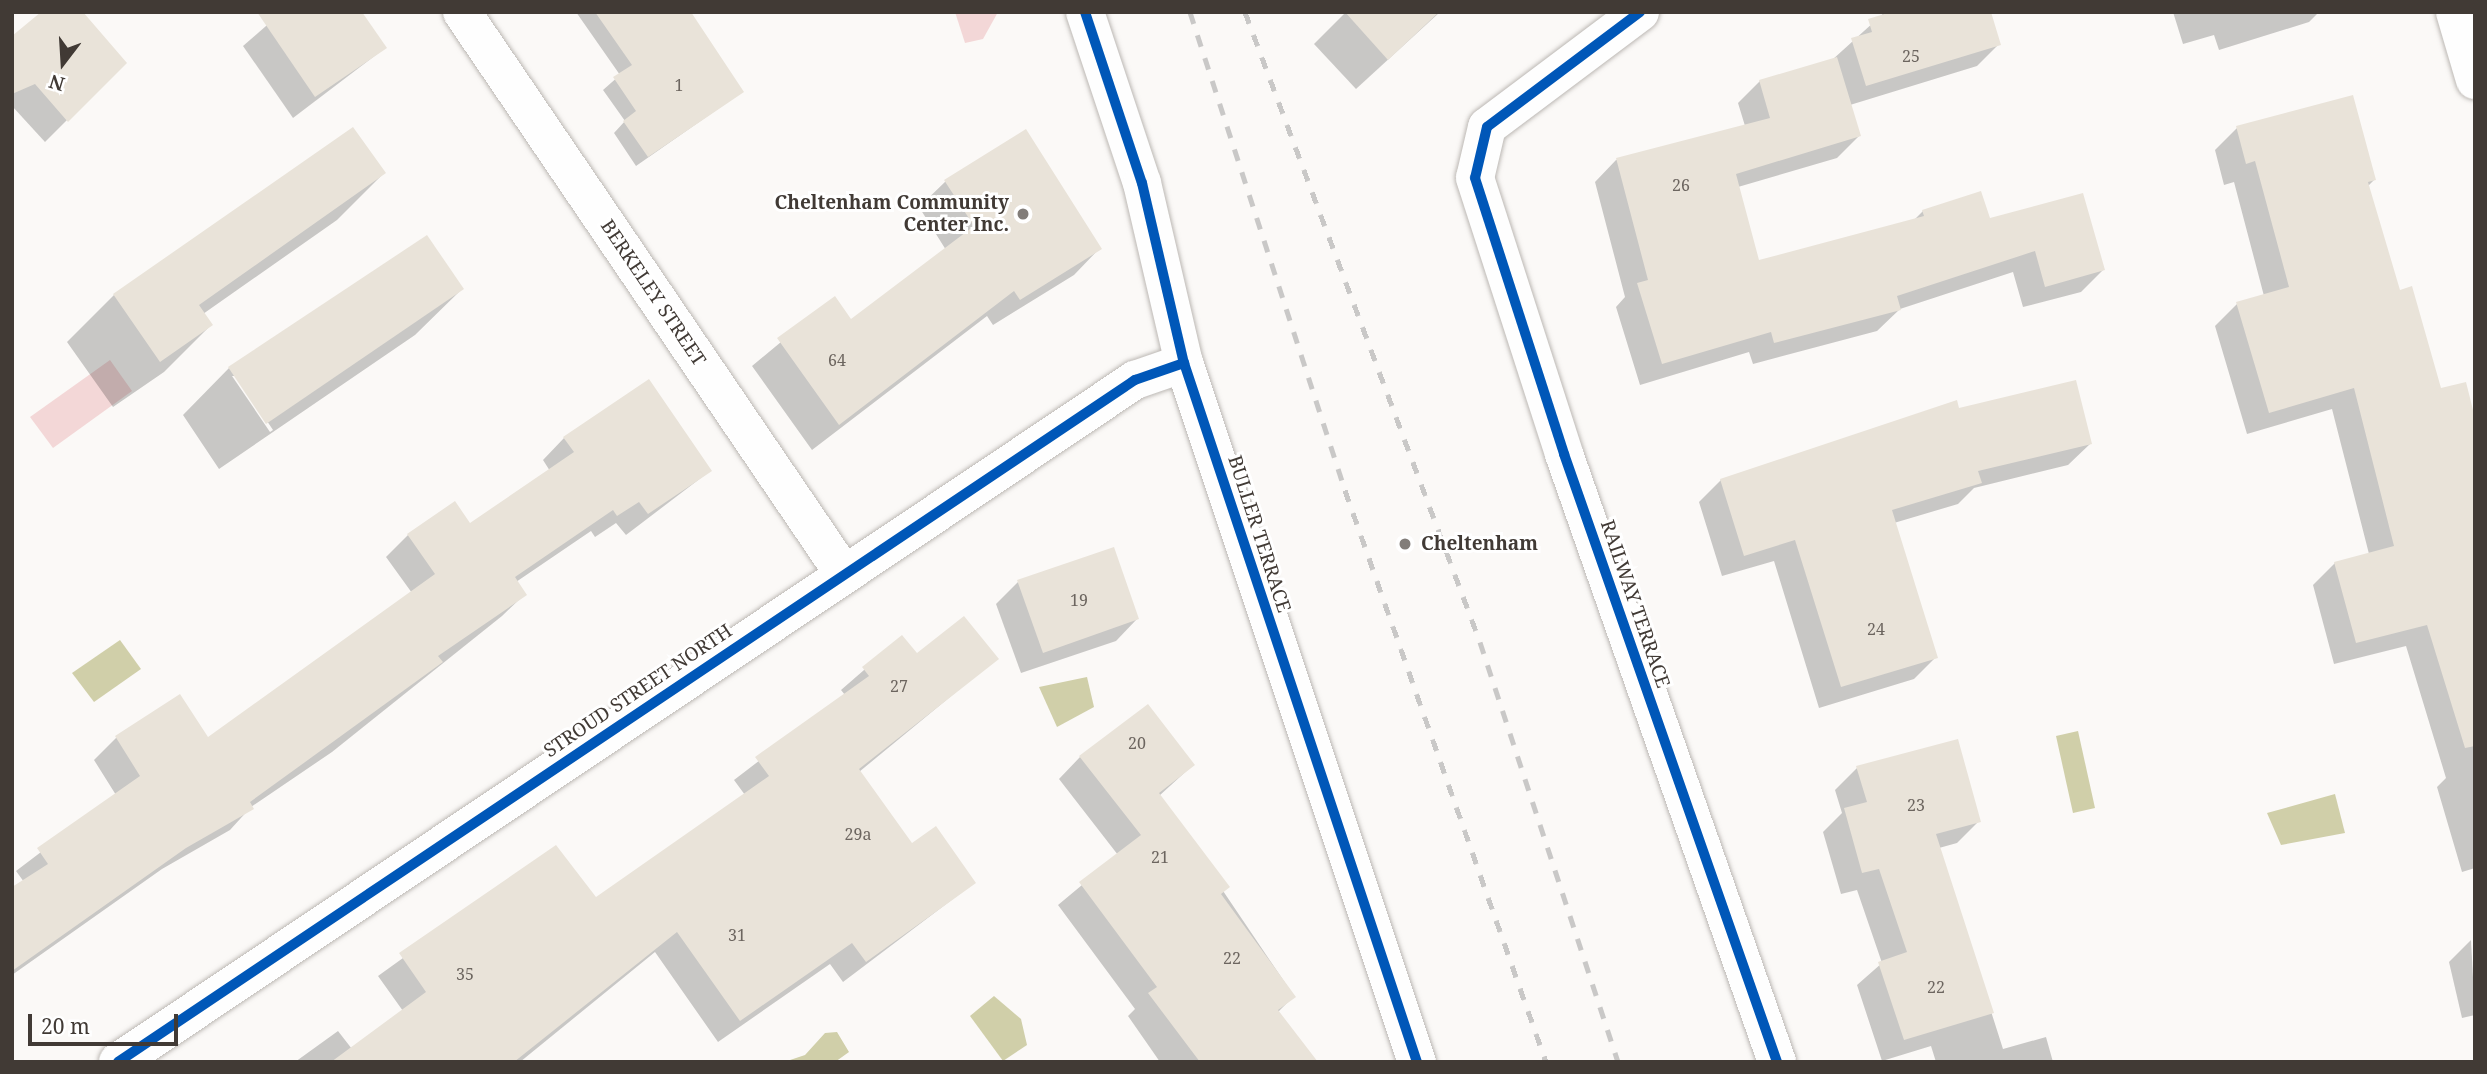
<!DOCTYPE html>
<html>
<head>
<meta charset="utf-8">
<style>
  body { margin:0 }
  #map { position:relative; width:2487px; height:1074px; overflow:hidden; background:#fbf9f7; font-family:"Noto Serif",serif }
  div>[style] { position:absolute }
  .green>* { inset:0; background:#f3d7d7 }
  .water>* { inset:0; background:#d0cfa9 }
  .shadow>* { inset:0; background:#0003 }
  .building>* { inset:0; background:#e9e3d9 }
  .roads { filter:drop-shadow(0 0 2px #bcb8b4) drop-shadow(0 0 2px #bcb8b4) }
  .minor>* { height:38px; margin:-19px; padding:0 19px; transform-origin:19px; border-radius:19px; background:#fefefe }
  .rail>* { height:5px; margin-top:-2.5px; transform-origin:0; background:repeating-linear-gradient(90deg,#c9c8c7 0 12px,transparent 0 24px) }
  .cycleway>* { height:10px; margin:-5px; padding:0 5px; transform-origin:5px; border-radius:5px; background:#0057b8 }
  .dots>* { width:19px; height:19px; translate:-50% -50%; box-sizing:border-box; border:4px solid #fff; border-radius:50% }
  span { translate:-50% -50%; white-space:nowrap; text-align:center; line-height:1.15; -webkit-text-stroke:6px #fff; paint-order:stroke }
  .number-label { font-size:16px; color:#6c655f }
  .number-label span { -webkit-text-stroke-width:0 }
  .poi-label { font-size:19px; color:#413a35; font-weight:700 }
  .right { translate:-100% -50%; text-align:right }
  .left { translate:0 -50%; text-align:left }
  .street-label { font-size:19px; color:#413a35 }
  .frame { position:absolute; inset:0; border:14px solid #413a35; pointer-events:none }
  .north { position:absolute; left:28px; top:28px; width:70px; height:70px; -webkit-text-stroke:5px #fff; paint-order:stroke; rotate:197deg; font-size:19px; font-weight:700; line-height:28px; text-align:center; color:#413a35 }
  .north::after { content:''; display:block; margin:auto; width:24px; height:32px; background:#413a35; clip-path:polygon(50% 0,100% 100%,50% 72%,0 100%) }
  .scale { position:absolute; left:28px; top:1014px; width:150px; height:32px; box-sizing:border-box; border:4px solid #413a35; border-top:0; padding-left:9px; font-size:21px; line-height:24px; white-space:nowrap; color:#413a35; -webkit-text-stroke:5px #fff; paint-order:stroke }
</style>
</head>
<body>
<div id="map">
  <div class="green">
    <div style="clip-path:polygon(955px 12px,998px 12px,983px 39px,965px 43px)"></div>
    <div style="clip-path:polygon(110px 360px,132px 391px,53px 448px,30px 417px)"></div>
  </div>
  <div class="water">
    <div style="clip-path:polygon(120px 640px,141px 669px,94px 702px,72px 673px)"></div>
    <div style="clip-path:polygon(1087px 677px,1094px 707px,1057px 727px,1039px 687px)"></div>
    <div style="clip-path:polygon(2078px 731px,2095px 808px,2073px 813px,2056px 736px)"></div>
    <div style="clip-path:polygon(2335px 794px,2345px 833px,2281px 845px,2267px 813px)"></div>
    <div style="clip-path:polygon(994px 996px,1021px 1019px,1027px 1045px,1003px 1061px,970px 1016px)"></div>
    <div style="clip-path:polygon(837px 1032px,849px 1052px,835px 1062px,784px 1062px,805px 1055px,825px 1033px)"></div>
  </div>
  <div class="shadow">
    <div style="clip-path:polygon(282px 12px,385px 48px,293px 118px,243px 46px)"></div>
    <div style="clip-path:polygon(576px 12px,689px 12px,742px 92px,636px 166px,614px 133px,625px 121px,603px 90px,620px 75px)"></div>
    <div style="clip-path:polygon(1346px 12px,1440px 12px,1356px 89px,1314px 44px)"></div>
    <div style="clip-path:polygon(1885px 12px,1989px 12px,1999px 44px,1977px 66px,1850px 105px,1859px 136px,1837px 158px,1738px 187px,1758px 262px,1913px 221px,1923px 211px,1989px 221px,2103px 270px,2081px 292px,2023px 307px,2013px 272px,1900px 309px,1877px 331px,1753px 364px,1749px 352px,1640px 385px,1616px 307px,1625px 297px,1595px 182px,1616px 160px,1745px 126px,1738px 103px,1760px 81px,1832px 60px)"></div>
    <div style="clip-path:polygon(2173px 12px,2319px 12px,2309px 22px,2219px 50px,2214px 35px,2183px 44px)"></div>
    <div style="clip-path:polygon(12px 38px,124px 63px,45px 142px,12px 106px)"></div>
    <div style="clip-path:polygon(2237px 128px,2374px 180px,2368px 186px,2399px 292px,2475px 492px,2475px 868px,2462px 872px,2437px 787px,2446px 778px,2406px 646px,2334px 664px,2313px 585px,2335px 563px,2369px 554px,2332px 409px,2247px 434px,2215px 326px,2237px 304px,2264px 296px,2234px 182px,2224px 185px,2215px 150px)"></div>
    <div style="clip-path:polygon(352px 129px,384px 173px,337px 220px,203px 314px,211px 325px,164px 372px,113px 407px,67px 342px,114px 295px)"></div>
    <div style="clip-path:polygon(946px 181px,1100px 248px,1074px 275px,993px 325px,987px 316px,812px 450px,752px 366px,834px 298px,851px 321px,946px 250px,919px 207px)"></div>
    <div style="clip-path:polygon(evenodd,462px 289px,415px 335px,219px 469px,183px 415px,229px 368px,462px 289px,232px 376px,237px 376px,273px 430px,270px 432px,232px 376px)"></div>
    <div style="clip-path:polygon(1958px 410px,2090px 444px,2068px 465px,1974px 488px,1958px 504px,1894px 523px,1936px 657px,1914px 679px,1819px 708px,1774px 561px,1722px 576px,1699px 502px,1721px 480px)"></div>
    <div style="clip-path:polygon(564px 438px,710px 471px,626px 535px,616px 523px,595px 537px,591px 531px,516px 582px,524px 595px,502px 616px,332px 752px,251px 807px,230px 830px,162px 869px,12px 975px,12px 890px,24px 882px,16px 871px,116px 795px,94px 760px,116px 738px,180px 696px,208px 739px,412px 593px,386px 557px,408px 535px,470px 525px,550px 471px,543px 460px)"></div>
    <div style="clip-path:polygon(1018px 582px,1137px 619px,1116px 641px,1021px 673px,996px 604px)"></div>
    <div style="clip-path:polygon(902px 637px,916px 656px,996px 659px,859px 772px,912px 845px,974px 883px,843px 982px,830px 964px,718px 1042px,655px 952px,520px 1062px,295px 1062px,338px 1031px,352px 1049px,403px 1011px,378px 976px,556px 848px,595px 899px,745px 795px,734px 780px,845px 695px,841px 690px)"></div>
    <div style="clip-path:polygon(1080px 757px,1193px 765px,1159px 796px,1294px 996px,1278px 1012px,1313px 1062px,1160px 1062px,1128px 1016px,1135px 1009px,1058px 905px,1118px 855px,1059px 779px)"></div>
    <div style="clip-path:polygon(1857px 768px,1979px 821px,1957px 843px,1939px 848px,2003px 1049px,2046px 1037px,2053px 1062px,1936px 1062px,1931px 1046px,1882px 1061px,1857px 985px,1882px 963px,1857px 890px,1841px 894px,1823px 832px,1842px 813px,1835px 790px)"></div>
    <div style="clip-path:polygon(2471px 940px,2475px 1015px,2462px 1018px,2449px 962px)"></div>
  </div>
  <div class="building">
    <div style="clip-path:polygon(41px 12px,83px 12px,127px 63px,68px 122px,35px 84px,12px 94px,12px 36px)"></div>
    <div style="clip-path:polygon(257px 12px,362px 12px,387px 48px,315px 97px)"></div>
    <div style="clip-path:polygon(595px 12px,691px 12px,744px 92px,648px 157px,623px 121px,636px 111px,613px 77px,632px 65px)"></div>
    <div style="clip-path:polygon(1345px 12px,1439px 12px,1388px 60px)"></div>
    <div style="clip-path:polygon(1891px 12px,1991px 12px,2001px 45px,1866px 86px,1851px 38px,1872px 32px,1868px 19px)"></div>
    <div style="clip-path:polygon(1837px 57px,1861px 136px,1736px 174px,1759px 260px,1924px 216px,1922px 210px,1981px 191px,1990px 218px,2083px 193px,2105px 270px,2045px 287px,2035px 251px,1897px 296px,1901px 310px,1774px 343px,1771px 332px,1662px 364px,1637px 283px,1648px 280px,1616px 158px,1770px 118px,1759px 80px)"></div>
    <div style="clip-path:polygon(2353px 95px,2376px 180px,2368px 182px,2400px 290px,2412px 286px,2441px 388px,2466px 382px,2475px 418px,2475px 746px,2465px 748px,2427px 625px,2356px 643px,2334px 562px,2394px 546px,2354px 388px,2269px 413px,2236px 302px,2289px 287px,2255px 161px,2246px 164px,2236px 126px)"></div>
    <div style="clip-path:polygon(353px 127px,386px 173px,199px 305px,213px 325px,160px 362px,113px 294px)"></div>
    <div style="clip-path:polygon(1026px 129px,1102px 249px,1020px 300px,1014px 291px,839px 425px,777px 338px,835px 296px,851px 319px,974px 226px,944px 180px)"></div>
    <div style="clip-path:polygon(427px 235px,464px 289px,266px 424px,228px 367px)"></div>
    <div style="clip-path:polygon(649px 379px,712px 471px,648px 514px,639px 502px,617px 516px,613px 510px,515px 577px,527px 595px,438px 656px,443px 662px,250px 802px,254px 809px,186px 848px,12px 971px,12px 887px,48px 864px,37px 848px,140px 776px,115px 736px,180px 694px,208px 737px,435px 574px,407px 534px,455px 501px,470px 523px,574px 452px,563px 437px)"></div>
    <div style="clip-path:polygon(2076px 380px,2092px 444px,1978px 471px,1982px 483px,1892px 510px,1938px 658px,1841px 687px,1795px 540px,1744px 556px,1720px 479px,1957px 400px,1959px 408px)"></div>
    <div style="clip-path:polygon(1114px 547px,1139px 619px,1043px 653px,1017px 580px)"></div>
    <div style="clip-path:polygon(964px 616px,999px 659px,859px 769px,912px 843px,936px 826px,976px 883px,866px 962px,852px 943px,740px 1021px,677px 932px,514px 1062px,331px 1062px,426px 992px,399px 953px,556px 845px,596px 897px,769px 776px,755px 757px,869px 676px,862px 667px,902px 635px,917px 653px)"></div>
    <div style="clip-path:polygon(1148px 704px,1195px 765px,1159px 793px,1230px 887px,1221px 894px,1296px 997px,1278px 1010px,1318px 1062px,1200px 1062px,1148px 993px,1157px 987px,1079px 882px,1141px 835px,1079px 756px)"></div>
    <div style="clip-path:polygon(1958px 739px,1981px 822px,1936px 834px,1994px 1013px,1904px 1040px,1878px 962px,1907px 952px,1879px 869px,1862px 873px,1844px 808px,1867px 802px,1856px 766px)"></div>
  </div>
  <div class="roads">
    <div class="minor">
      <div style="left:462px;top:12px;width:680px;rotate:55.8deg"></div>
      <div style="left:1085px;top:12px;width:180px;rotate:71.6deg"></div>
      <div style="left:1142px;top:183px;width:185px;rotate:76.9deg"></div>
      <div style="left:1184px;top:363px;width:737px;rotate:71.57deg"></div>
      <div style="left:1640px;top:12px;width:191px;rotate:143.1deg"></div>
      <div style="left:1487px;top:127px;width:52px;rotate:103.2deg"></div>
      <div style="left:1475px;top:178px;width:290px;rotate:72.1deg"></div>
      <div style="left:1564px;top:454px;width:644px;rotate:70.69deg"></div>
      <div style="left:2455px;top:12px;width:71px;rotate:73.6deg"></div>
      <div style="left:118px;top:1062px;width:1225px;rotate:-33.85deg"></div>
      <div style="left:1135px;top:380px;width:52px;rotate:-19.1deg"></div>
    </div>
  </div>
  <div class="rail">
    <div style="left:1190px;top:12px;width:503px;rotate:72.03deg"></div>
    <div style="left:1345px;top:490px;width:606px;rotate:70.64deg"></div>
    <div style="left:1245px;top:12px;width:672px;rotate:69.54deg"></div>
    <div style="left:1480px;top:642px;width:442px;rotate:71.8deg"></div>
  </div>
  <div class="cycleway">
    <div style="left:1085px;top:12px;width:180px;rotate:71.6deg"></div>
    <div style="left:1142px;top:183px;width:185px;rotate:76.9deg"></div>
    <div style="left:1184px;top:363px;width:737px;rotate:71.57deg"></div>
    <div style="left:1640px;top:12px;width:191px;rotate:143.1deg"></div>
    <div style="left:1487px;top:127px;width:52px;rotate:103.2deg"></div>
    <div style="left:1475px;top:178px;width:290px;rotate:72.1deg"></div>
    <div style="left:1564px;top:454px;width:644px;rotate:70.69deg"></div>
    <div style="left:118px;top:1062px;width:1225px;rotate:-33.85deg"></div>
    <div style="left:1135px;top:380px;width:52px;rotate:-19.1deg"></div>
  </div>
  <div class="dots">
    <div style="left:1023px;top:214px;background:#827d79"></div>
    <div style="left:1405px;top:544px;background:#827d79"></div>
  </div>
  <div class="number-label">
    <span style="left:1911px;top:56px">25</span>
    <span style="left:679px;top:85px">1</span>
    <span style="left:1681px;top:185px">26</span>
    <span style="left:837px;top:360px">64</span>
    <span style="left:1079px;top:600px">19</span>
    <span style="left:1876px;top:629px">24</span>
    <span style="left:899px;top:686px">27</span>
    <span style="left:1137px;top:743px">20</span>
    <span style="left:1916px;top:805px">23</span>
    <span style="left:858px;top:834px">29a</span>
    <span style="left:1160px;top:857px">21</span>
    <span style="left:737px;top:935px">31</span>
    <span style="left:1232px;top:958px">22</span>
    <span style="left:465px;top:974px">35</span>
    <span style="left:1936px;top:987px">22</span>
  </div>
  <div class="poi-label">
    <span class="right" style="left:1009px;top:214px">Cheltenham Community<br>Center Inc.</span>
    <span class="left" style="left:1421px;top:544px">Cheltenham</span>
  </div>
  <div class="street-label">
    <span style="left:653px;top:293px;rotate:56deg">BERKELEY STREET</span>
    <span style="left:1259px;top:534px;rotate:72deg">BULLER TERRACE</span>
    <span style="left:1635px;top:604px;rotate:71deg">RAILWAY TERRACE</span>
    <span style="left:638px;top:691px;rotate:-34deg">STROUD STREET NORTH</span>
  </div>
  <div class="frame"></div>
  <div class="north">N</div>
  <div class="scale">20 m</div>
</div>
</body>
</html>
